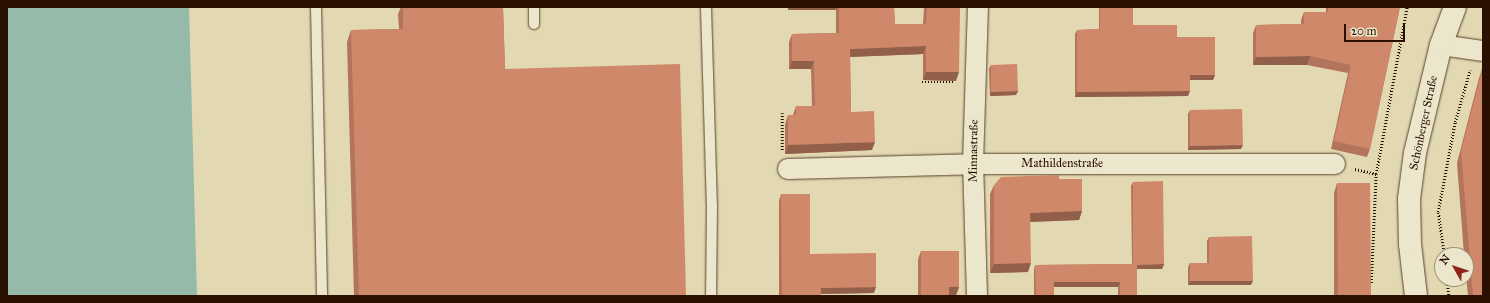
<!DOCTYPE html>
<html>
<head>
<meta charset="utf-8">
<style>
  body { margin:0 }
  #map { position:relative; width:1490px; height:303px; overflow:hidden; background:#e2d8b1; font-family:"IM FELL Great Primer",serif }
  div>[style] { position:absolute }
  .water>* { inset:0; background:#95baaa }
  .path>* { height:2.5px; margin-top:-1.25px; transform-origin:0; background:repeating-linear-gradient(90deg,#291000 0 1px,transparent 0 3px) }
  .roads { filter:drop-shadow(0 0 1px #57422c) drop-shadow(0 0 1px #57422c) }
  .service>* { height:10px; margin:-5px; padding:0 5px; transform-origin:5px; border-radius:5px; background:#ece6cc }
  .minor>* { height:20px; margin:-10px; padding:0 10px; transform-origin:10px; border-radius:10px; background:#ece6cc }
  .secondary>* { height:22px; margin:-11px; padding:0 11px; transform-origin:11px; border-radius:11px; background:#ece6cc }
  .wall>* { inset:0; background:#b2755b }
  .shaded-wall>* { inset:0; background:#915f4a }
  .building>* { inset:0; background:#cf886a }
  span { translate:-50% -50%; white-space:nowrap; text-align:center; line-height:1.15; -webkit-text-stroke:3px #ece6cc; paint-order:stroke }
  .street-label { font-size:12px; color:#291000 }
  .frame { position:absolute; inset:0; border:8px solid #291000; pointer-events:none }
  .north { position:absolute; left:1434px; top:247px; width:40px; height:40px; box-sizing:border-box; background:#ece6cc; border:1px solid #9e907a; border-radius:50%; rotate:309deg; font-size:11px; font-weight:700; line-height:16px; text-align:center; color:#291000 }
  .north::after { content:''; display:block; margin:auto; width:14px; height:18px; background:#8f2418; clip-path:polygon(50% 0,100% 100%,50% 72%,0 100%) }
  .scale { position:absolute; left:1344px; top:24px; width:61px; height:18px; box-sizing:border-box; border:2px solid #291000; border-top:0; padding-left:5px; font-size:12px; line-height:14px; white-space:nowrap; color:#291000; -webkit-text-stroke:3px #ece6cc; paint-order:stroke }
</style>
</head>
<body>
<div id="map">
  <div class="water">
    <div style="clip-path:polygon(7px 7px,189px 7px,197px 296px,7px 296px)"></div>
  </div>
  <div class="path">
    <div style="left:922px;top:82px;width:33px"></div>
    <div style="left:782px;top:150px;width:37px;rotate:-90deg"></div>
    <div style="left:1355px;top:169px;width:22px;rotate:13deg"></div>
    <div style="left:1444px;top:255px;width:43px;rotate:-97.9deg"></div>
    <div style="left:1438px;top:212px;width:92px;rotate:-79.3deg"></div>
    <div style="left:1455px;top:122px;width:54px;rotate:-73.9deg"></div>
    <div style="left:1447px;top:279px;width:17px;rotate:83deg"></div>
    <div style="left:1371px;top:283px;width:109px;rotate:-87.4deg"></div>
    <div style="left:1376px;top:174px;width:170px;rotate:-79.5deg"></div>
  </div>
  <div class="roads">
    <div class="service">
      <div style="left:316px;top:7px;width:289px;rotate:88.8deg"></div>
      <div style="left:534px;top:7px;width:17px;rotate:90deg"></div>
      <div style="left:706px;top:7px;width:198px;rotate:88.3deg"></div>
      <div style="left:712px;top:205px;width:91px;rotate:90.6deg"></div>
    </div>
    <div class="minor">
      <div style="left:1441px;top:45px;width:42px;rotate:8.1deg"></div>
      <div style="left:788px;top:169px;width:185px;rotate:-1.5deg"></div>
      <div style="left:973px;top:164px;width:362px"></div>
      <div style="left:977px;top:296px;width:132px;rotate:-91.7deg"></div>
      <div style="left:973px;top:164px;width:157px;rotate:-88.2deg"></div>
    </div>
    <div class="secondary">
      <div style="left:1416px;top:296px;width:52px;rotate:-96.6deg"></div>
      <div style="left:1410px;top:244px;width:45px;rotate:-91.3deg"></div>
      <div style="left:1409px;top:199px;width:46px;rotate:-82.6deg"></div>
      <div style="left:1415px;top:153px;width:111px;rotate:-76.5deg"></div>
      <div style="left:1441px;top:45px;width:40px;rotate:-69.8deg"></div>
    </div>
  </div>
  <div class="wall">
    <div style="clip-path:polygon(401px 7px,503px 7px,505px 69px,686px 296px,354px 296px,347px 42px,351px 30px,399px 29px,398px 14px)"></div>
    <div style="clip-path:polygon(788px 7px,894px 7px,895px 24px,923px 24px,924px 7px,960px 7px,956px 81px,923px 80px,923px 54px,850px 57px,851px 112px,872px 150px,785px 154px,785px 124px,788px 115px,793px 115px,796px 106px,812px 106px,811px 69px,789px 69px,789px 42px,792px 34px,836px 33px,836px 10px,788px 10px)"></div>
    <div style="clip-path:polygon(1099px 7px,1133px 7px,1133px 25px,1177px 37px,1215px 75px,1213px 80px,1190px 80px,1188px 96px,1075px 97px,1075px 34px,1077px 30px,1099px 29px)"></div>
    <div style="clip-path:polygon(1326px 7px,1400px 7px,1370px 149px,1367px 157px,1331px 149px,1348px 73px,1307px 65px,1253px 65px,1253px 33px,1256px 25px,1301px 24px,1301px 20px,1304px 12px,1326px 12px)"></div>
    <div style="clip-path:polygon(991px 65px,1016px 95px,990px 96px,989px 69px)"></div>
    <div style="clip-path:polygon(1483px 66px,1483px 296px,1468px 296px,1466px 276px,1466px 255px,1464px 255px,1457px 163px,1479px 78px)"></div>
    <div style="clip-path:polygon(1190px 110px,1241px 149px,1188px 150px,1188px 114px)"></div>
    <div style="clip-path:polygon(1059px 179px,1082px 211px,1079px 220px,1030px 222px,1028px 272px,990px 273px,990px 194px,994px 185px)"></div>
    <div style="clip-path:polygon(1133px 182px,1164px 264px,1162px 269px,1137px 269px,1137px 296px,1118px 296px,1118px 287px,1054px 287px,1054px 296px,1034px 296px,1034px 270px,1035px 265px,1132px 264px,1131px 186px)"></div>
    <div style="clip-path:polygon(1337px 183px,1371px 296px,1334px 296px,1334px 193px)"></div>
    <div style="clip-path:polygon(781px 194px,810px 254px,874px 293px,821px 294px,821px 296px,779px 296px,779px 201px)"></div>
    <div style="clip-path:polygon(1209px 237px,1251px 285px,1188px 285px,1188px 267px,1190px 263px,1207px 263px,1207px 241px)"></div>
    <div style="clip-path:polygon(921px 251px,959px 287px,956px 295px,949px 295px,949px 296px,918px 296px,918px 259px)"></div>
  </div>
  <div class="shaded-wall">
    <div style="clip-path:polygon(551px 7px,578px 7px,551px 8px)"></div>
    <div style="clip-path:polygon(789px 7px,837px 7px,836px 10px,788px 10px)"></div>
    <div style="clip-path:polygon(926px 46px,923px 54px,847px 57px,850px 49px)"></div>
    <div style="clip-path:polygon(1310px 56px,1307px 65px,1253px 65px,1256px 57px)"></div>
    <div style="clip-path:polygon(792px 61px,814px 61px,811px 69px,789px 69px)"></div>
    <div style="clip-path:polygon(926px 72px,959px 72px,956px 81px,923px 80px)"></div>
    <div style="clip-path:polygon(1190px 75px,1215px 75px,1213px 80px,1188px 80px)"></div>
    <div style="clip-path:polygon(1018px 91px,1016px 95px,990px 96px,991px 92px)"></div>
    <div style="clip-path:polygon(1190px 91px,1188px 96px,1075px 97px,1077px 92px)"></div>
    <div style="clip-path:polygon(875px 142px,872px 150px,785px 154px,788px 145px)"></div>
    <div style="clip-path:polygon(1243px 145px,1241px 149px,1188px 150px,1190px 146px)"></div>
    <div style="clip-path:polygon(1082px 211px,1079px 220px,1026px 222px,1030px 213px)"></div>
    <div style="clip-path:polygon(1031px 263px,1028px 272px,990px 273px,994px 264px)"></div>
    <div style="clip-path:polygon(1164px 264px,1162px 269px,1132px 269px,1133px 265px)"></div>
    <div style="clip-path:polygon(1190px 281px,1253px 281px,1251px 285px,1188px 285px)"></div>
    <div style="clip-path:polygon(1054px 282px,1120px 282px,1118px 287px,1052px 287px)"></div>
    <div style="clip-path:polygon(876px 287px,874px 293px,818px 294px,821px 288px)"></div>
    <div style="clip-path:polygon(949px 287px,959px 287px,956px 295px,946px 295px)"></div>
  </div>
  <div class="building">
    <div style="clip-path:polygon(403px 7px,503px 7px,505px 69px,680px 64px,686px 296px,359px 296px,351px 30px,403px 29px)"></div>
    <div style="clip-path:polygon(839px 7px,894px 7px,895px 24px,926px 24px,927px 7px,960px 7px,959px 72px,926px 72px,926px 46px,850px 49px,851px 112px,874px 111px,875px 142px,788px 145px,788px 115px,796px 115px,796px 106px,815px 106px,814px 61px,792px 61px,792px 34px,839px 33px)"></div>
    <div style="clip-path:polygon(1100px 7px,1133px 7px,1133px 25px,1177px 25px,1177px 37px,1215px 37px,1215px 75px,1190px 75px,1190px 91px,1077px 92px,1077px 30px,1100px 29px)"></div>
    <div style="clip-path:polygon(1328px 7px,1400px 7px,1370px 149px,1334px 141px,1351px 65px,1310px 56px,1256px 57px,1256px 25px,1304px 24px,1304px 12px,1328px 12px)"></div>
    <div style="clip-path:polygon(1017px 64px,1018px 91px,991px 92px,991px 65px)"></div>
    <div style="clip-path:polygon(1483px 67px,1483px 296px,1473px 296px,1461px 151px)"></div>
    <div style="clip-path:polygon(1242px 109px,1243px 145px,1190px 146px,1190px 110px)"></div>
    <div style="clip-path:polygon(1059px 175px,1059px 179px,1082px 179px,1082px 211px,1030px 213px,1031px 263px,994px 264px,994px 185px,1001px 177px)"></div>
    <div style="clip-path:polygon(1163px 181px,1164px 264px,1137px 265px,1137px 264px,1133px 264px,1133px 182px)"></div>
    <div style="clip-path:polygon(1337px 183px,1370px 183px,1371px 296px,1338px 296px)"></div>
    <div style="clip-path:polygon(781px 194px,810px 194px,810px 254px,876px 253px,876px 287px,821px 288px,821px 296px,782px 296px)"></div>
    <div style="clip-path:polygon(1252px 236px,1253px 281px,1190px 281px,1190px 263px,1209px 263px,1209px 237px)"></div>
    <div style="clip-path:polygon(921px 251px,959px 251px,959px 287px,949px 287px,949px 296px,921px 296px)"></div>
    <div style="clip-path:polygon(1137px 264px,1137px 296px,1120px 296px,1120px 282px,1054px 282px,1054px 296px,1036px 296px,1035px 265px)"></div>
  </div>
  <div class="street-label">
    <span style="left:1424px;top:123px;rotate:-78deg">Schönberger Straße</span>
    <span style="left:974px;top:151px;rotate:-89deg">Minnastraße</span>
    <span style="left:1062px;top:164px">Mathildenstraße</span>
  </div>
  <div class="frame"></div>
  <div class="north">N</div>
  <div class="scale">20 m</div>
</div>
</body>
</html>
